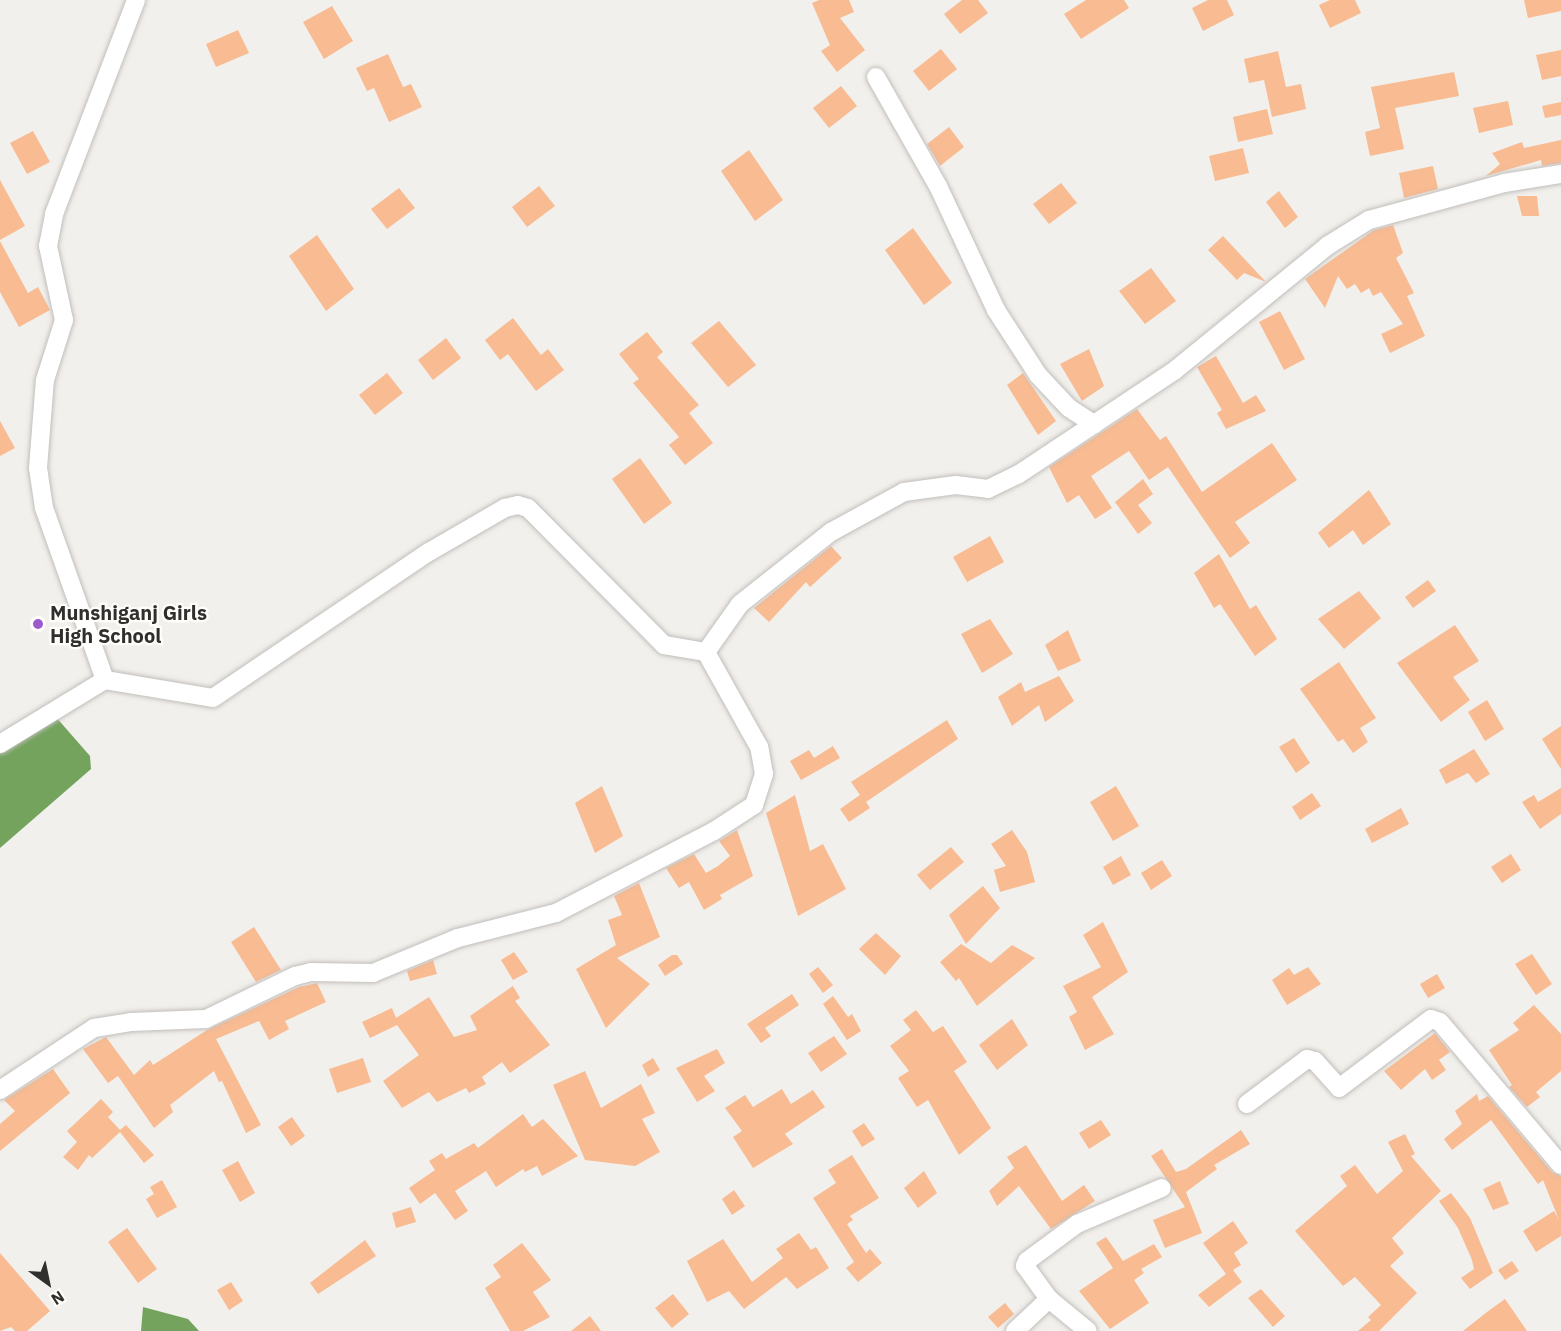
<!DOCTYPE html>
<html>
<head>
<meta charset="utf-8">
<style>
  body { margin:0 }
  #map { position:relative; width:1561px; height:1331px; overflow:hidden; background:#f2f0ec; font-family:"IBM Plex Sans",sans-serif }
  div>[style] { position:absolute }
  .water>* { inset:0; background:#73a35d }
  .building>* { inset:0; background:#f8bb92 }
  .roads { filter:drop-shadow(0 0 2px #c1bebb) drop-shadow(0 0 2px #c1bebb) }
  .minor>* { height:18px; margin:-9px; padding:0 9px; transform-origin:9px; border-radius:9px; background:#fff }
  .dots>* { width:16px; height:16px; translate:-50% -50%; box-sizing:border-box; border:3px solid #fffefb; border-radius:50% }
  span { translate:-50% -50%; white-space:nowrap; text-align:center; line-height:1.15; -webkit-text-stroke:4.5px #fffefb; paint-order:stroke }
  .poi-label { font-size:20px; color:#302f2e; font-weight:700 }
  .left { translate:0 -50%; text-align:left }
  .north { position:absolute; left:18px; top:1253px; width:60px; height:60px; -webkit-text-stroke:4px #fffefb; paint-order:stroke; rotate:147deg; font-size:16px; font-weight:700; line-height:24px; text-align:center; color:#302f2e }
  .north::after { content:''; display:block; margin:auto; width:21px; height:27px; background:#302f2e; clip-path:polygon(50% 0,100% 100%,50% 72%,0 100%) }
</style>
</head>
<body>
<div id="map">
  <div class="water">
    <div style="clip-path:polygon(55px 716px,90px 756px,91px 769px,0 848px,0 747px)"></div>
    <div style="clip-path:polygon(143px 1307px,188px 1319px,199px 1331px,141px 1331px)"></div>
  </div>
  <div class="building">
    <div style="clip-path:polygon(819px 0,849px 0,854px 12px,840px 18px,865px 50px,837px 72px,821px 51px,830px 45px,812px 3px)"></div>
    <div style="clip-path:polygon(962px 0,978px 0,988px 13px,960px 34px,944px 14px)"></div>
    <div style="clip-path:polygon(1086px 0,1124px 0,1129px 8px,1081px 39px,1064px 14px)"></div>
    <div style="clip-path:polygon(1208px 0,1227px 0,1234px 15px,1203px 31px,1192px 8px)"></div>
    <div style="clip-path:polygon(1330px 0,1355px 0,1361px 13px,1330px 28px,1319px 5px)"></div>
    <div style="clip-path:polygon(1524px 0,1561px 0,1561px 11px,1528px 18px)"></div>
    <div style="clip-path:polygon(332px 6px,353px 41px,324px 59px,303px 22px)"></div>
    <div style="clip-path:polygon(238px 30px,249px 53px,216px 67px,206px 44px)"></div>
    <div style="clip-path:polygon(941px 49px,957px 69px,929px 91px,913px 71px)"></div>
    <div style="clip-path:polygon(1561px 50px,1561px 76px,1542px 80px,1536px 55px)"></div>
    <div style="clip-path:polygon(1278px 51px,1286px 87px,1301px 84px,1306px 109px,1272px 117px,1264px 80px,1249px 83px,1244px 59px)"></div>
    <div style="clip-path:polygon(388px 54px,403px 87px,411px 84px,422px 107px,389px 122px,374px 88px,367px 91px,356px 68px)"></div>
    <div style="clip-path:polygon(1454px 72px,1459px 96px,1395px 108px,1404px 149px,1370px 156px,1365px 132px,1380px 128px,1371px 87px)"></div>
    <div style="clip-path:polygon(841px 86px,857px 106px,829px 128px,813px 108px)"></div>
    <div style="clip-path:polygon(1508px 101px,1513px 125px,1479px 133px,1473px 108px)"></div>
    <div style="clip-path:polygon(1561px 102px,1561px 115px,1545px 118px,1542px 106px)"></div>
    <div style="clip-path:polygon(1267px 109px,1273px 134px,1238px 142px,1233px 117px)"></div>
    <div style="clip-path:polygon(949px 127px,964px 147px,940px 166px,927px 144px)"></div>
    <div style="clip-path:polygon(33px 131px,50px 162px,27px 174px,10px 143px)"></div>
    <div style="clip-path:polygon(1561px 140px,1561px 163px,1542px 166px,1541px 160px,1486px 176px,1500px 164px,1492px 153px,1522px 142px,1524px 148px)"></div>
    <div style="clip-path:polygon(1243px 148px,1249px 173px,1215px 181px,1209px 156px)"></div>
    <div style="clip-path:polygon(749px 150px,783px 200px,755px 221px,721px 171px)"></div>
    <div style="clip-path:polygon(1433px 166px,1438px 189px,1404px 198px,1399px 173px)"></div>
    <div style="clip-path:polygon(0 180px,25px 226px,0 240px)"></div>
    <div style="clip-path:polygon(1061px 183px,1077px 203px,1049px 224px,1033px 204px)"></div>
    <div style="clip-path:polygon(539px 186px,555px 206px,527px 227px,512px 207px)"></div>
    <div style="clip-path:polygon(399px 188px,415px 208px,387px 229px,371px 209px)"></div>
    <div style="clip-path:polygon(1279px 191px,1298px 217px,1285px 228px,1266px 202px)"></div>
    <div style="clip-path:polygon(1517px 196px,1537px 196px,1539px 216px,1522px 216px)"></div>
    <div style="clip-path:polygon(1393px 225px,1403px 253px,1396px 258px,1414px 293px,1407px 296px,1425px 336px,1390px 353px,1381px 334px,1403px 324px,1381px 292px,1373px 296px,1369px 288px,1361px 293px,1355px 284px,1347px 289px,1338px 276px,1325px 308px,1305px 279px,1374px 230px)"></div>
    <div style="clip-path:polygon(913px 228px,952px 283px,924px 305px,885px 250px)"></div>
    <div style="clip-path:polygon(317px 235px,354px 289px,326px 311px,289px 256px)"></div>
    <div style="clip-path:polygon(1223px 236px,1266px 282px,1244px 273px,1237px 280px,1208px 250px)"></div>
    <div style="clip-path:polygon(0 241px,28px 293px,38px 287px,50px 310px,19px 327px,0 292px)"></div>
    <div style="clip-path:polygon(1151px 268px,1176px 301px,1145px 324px,1119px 291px)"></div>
    <div style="clip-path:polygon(1280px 311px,1305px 359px,1284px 370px,1259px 322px)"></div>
    <div style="clip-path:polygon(513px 318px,541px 355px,548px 349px,564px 370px,536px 391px,508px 354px,500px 360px,485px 340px)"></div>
    <div style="clip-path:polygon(719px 321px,756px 365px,728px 387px,691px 343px)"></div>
    <div style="clip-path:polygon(647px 332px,663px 352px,657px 357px,699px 405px,689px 413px,713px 443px,685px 465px,669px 445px,679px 437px,633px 383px,639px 379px,619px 354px)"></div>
    <div style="clip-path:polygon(446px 338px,461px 358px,433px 380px,418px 360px)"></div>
    <div style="clip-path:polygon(1089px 349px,1104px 386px,1082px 401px,1060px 364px)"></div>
    <div style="clip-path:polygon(1216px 356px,1243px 403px,1256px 395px,1266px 411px,1226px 429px,1217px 413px,1222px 410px,1197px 367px)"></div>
    <div style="clip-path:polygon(387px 373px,403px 393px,375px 415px,359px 395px)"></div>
    <div style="clip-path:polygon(1023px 373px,1056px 421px,1038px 435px,1007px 385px)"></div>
    <div style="clip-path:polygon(1137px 409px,1160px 440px,1166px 436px,1202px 492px,1272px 443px,1297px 480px,1235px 522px,1250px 543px,1230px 558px,1168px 467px,1149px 480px,1129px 451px,1091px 476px,1112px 508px,1095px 519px,1079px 495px,1067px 503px,1049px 467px)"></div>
    <div style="clip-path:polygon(0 421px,15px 448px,0 456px)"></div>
    <div style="clip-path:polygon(640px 458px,672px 503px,644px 524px,612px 479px)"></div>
    <div style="clip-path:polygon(1143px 479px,1153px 494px,1138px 505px,1152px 523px,1138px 534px,1115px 502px)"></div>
    <div style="clip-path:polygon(1369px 490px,1391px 524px,1363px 545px,1353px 530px,1329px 548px,1318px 533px)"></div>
    <div style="clip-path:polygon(990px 536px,1004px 562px,967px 582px,953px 557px)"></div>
    <div style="clip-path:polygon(831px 546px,842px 558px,810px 587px,806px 582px,769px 622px,754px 608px)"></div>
    <div style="clip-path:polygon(1219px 554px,1250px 609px,1256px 605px,1277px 639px,1255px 656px,1220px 604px,1214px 608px,1194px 573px)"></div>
    <div style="clip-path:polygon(1428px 580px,1436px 591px,1413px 608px,1405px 597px)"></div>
    <div style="clip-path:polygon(1359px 591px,1381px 618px,1344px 649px,1318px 619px)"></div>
    <div style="clip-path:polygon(990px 619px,1013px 654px,982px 673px,961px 634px)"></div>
    <div style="clip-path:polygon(1455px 625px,1479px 661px,1453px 677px,1470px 700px,1441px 722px,1397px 663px)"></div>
    <div style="clip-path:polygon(1068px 630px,1081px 661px,1058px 671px,1045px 645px)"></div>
    <div style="clip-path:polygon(1339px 662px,1376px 718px,1360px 728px,1368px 742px,1353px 753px,1343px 739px,1338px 742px,1300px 689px)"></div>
    <div style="clip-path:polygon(1059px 676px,1074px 701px,1045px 722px,1039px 705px,1012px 726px,998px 697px,1021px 682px,1025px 692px)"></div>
    <div style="clip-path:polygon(1487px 700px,1504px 729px,1485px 741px,1468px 712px)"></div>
    <div style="clip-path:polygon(947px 720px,958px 739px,866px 802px,870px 808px,849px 822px,840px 809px,860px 795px,851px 782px)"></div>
    <div style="clip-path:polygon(1561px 726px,1561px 769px,1542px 739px)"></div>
    <div style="clip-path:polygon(1294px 738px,1310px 763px,1296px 773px,1279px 747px)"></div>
    <div style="clip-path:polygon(833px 746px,840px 758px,801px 780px,790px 761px,809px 750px,814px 758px)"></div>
    <div style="clip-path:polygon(1474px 749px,1490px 774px,1476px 783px,1468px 773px,1446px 784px,1439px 770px)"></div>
    <div style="clip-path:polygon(602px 786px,623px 836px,595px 853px,575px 803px)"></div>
    <div style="clip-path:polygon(1116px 786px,1139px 826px,1113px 841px,1090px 802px)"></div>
    <div style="clip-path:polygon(1561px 788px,1561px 814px,1540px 829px,1522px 802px,1534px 795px,1538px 802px)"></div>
    <div style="clip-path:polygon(1312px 793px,1321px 806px,1300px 820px,1292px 807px)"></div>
    <div style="clip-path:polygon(795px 795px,810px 851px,823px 844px,846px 889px,798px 916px,766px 813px)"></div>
    <div style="clip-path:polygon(1401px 808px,1409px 824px,1372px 843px,1365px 829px)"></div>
    <div style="clip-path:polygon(737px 830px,753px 876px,720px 895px,722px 899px,704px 910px,689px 882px,679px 888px,666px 868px,694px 854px,706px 873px,718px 866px,730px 856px,719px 841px)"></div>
    <div style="clip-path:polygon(1012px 830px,1027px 852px,1035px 882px,1000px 892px,994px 870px,1006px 866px,991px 844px)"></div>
    <div style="clip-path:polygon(951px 847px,964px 862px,930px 890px,917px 875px)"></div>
    <div style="clip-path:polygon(1511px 854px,1521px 870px,1502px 883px,1491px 867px)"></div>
    <div style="clip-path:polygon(1121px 856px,1131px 875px,1113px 885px,1103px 867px)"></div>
    <div style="clip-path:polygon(1162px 860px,1172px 876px,1151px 890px,1141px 873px)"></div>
    <div style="clip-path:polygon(639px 883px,660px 937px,617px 958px,650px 984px,606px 1028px,576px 969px,616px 945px,608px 920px,622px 915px,614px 896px)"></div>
    <div style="clip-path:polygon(983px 886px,1000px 908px,966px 944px,949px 915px)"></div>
    <div style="clip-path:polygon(1103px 922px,1128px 972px,1092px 997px,1114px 1034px,1085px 1050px,1069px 1017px,1077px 1012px,1063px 986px,1101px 967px,1083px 935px)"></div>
    <div style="clip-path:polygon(254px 927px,281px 970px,256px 982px,231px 942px)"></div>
    <div style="clip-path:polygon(876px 933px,901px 956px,885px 975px,859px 949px)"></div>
    <div style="clip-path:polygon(961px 944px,991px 963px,1012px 945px,1035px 958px,977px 1006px,959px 978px,956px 981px,940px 962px)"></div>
    <div style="clip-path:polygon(514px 952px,528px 972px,513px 980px,501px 960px)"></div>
    <div style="clip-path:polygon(1532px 954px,1552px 984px,1536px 995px,1515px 964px)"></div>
    <div style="clip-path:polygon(672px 955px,677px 955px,683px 964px,665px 976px,658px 965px)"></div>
    <div style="clip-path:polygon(433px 960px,437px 974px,410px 981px,407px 971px)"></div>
    <div style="clip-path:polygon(818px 967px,833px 985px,823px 993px,809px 974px)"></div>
    <div style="clip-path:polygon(1308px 967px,1321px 984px,1287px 1005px,1272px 980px,1289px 968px,1294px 975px)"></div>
    <div style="clip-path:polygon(1437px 974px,1445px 988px,1428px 998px,1420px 984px)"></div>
    <div style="clip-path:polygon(317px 983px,326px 1002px,285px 1021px,289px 1029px,269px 1040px,259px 1021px,216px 1039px,261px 1125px,246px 1133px,222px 1081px,219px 1082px,214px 1071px,170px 1105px,173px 1112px,154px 1128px,118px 1076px,108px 1083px,83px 1049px,106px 1037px,134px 1075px,150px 1060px,153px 1065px,207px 1030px,299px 987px)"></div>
    <div style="clip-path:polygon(513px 986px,520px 998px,515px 1001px,550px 1045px,510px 1073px,502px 1062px,482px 1077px,486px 1084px,469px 1093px,466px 1088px,437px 1102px,429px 1092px,402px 1108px,383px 1081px,419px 1055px,397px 1025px,370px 1038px,362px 1022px,392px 1008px,396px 1018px,429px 997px,454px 1037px,477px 1030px,470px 1016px)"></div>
    <div style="clip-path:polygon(792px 994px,799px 1005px,765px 1028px,771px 1036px,761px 1043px,747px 1024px)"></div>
    <div style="clip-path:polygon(833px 996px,848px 1017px,852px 1014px,861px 1031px,847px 1040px,823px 1004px)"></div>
    <div style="clip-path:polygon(1534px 1005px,1561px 1034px,1561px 1071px,1536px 1092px,1540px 1097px,1527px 1107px,1509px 1087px,1512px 1085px,1489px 1050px,1519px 1030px,1513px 1023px)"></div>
    <div style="clip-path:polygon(916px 1010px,933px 1032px,943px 1026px,967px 1062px,954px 1071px,991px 1128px,959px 1155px,928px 1100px,917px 1107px,898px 1078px,909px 1071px,890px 1046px,911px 1030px,903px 1020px)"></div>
    <div style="clip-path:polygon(1012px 1019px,1028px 1045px,997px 1070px,979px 1045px)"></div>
    <div style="clip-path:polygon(1435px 1033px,1450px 1052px,1439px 1060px,1446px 1070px,1432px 1080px,1425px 1069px,1401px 1090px,1384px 1071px)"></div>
    <div style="clip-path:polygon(834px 1036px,847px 1054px,821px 1072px,808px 1053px)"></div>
    <div style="clip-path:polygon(717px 1049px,725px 1063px,704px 1076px,715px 1091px,697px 1102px,676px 1068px)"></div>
    <div style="clip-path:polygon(363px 1058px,371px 1082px,337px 1093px,329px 1069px)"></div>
    <div style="clip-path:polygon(653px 1058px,660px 1070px,648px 1077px,642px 1065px)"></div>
    <div style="clip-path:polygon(53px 1069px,70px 1093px,0 1151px,0 1124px,15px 1111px,4px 1100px)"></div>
    <div style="clip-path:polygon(585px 1071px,601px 1108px,641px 1084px,655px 1113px,642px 1119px,660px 1152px,635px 1166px,585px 1160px,553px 1085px)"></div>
    <div style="clip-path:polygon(782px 1089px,791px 1104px,813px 1090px,825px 1107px,785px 1134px,793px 1144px,753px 1168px,733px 1137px,742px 1131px,725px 1108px,745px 1095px,753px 1107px)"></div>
    <div style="clip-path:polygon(1477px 1094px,1479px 1101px,1488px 1096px,1552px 1172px,1561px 1176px,1561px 1236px,1536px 1252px,1523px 1231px,1554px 1211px,1559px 1220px,1543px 1180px,1538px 1184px,1491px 1120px,1452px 1150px,1444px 1139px,1462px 1124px,1455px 1111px)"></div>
    <div style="clip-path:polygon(101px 1099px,113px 1112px,108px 1117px,120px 1130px,126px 1125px,154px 1155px,144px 1163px,120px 1132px,92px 1158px,89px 1155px,78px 1170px,63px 1157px,77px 1142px,67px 1131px)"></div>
    <div style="clip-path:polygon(523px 1114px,532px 1127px,543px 1119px,578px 1156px,542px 1176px,537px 1166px,525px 1172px,523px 1169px,496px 1187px,486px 1171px,455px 1191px,468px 1211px,455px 1220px,435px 1193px,420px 1204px,409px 1188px,435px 1170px,429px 1161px,442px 1153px,446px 1159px,474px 1143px,478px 1148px)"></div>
    <div style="clip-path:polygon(292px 1117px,305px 1136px,291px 1146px,278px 1127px)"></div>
    <div style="clip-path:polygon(1101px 1120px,1111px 1135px,1089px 1149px,1079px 1133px)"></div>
    <div style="clip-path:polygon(864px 1123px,875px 1139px,862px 1147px,852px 1131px)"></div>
    <div style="clip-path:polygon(1241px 1130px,1250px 1144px,1214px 1165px,1217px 1169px,1186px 1192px,1202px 1233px,1165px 1248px,1153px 1220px,1185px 1207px,1151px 1156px,1162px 1149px,1176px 1172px,1186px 1169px)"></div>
    <div style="clip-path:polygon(1405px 1134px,1415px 1154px,1411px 1156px,1441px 1191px,1392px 1238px,1404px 1253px,1390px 1266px,1417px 1293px,1379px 1331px,1358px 1331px,1371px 1320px,1368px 1317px,1381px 1305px,1355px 1277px,1343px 1286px,1295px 1231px,1347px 1186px,1340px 1176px,1355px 1165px,1377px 1194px,1403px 1171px,1388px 1142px)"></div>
    <div style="clip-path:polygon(1026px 1145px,1062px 1201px,1084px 1185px,1095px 1201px,1051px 1229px,1019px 1186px,997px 1206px,989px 1191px,1014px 1168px,1007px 1157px)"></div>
    <div style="clip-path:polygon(852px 1155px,879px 1198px,850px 1216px,853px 1220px,847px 1224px,866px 1253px,870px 1249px,882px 1263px,858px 1282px,846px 1268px,854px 1262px,813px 1198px,836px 1183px,828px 1170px)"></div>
    <div style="clip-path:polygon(238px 1161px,255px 1193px,240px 1202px,222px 1170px)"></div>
    <div style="clip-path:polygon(924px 1171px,937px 1193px,918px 1208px,904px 1188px)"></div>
    <div style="clip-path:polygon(162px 1180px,177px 1207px,157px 1218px,146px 1199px,154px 1194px,150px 1187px)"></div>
    <div style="clip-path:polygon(1500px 1181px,1509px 1204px,1493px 1210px,1483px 1189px)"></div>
    <div style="clip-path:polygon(734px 1190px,745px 1206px,732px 1215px,722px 1199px)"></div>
    <div style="clip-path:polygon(1451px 1193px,1470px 1218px,1493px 1273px,1470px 1289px,1461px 1278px,1474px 1269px,1472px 1260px,1458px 1228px,1439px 1201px)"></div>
    <div style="clip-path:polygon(411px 1207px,416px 1222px,396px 1228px,392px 1213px)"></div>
    <div style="clip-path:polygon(1233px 1221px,1248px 1243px,1234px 1253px,1241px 1265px,1233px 1270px,1242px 1282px,1209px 1307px,1198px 1295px,1226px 1274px,1203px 1243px)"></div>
    <div style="clip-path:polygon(127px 1228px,157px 1269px,138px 1283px,108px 1242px)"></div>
    <div style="clip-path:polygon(799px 1233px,811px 1250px,816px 1247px,829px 1268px,797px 1289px,786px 1277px,744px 1309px,729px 1291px,707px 1302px,687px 1261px,723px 1239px,752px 1282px,783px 1258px,776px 1249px)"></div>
    <div style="clip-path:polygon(1106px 1237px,1123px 1261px,1154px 1244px,1162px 1257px,1141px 1269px,1144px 1273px,1134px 1280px,1149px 1303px,1110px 1329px,1079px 1291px,1113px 1268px,1096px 1243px)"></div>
    <div style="clip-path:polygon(365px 1240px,376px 1256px,318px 1294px,310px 1283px)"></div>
    <div style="clip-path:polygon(522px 1243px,551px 1280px,533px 1292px,550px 1317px,523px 1331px,510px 1331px,485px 1288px,501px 1277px,493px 1265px)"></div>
    <div style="clip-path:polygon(0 1253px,50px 1311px,27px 1331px,15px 1331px,11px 1327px,0 1331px)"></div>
    <div style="clip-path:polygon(1512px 1261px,1519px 1271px,1505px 1280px,1498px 1270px)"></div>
    <div style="clip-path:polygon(231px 1282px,243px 1301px,229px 1310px,217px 1290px)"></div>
    <div style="clip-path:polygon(1261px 1289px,1285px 1316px,1273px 1327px,1248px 1298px)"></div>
    <div style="clip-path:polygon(673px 1294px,689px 1314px,672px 1328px,655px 1308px)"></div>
    <div style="clip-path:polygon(1505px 1299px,1527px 1331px,1463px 1331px,1487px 1312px)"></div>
    <div style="clip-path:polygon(1005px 1303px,1014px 1314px,998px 1328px,988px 1317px)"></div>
    <div style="clip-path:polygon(590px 1316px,601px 1331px,571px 1331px)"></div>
  </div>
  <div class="roads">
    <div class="minor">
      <div style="left:876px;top:77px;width:125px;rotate:60.4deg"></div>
      <div style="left:938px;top:186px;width:137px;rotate:64.9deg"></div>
      <div style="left:996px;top:310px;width:77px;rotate:57.1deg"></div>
      <div style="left:1038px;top:375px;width:45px;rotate:46.8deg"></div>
      <div style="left:1069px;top:408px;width:30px;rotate:33deg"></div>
      <div style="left:105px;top:680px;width:109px;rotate:9.5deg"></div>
      <div style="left:213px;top:698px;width:261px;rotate:-34.1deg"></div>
      <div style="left:429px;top:552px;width:88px;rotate:-30.1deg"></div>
      <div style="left:505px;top:508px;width:13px;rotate:-13deg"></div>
      <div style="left:518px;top:505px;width:10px;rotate:17deg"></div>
      <div style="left:528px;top:508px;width:193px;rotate:45.2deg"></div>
      <div style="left:664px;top:645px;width:43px;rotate:9.5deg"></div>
      <div style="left:0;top:744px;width:123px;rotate:-31.4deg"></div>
      <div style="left:105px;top:680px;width:182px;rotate:-109.5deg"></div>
      <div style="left:44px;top:508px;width:40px;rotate:-98.5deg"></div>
      <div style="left:38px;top:468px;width:88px;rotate:-85.5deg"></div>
      <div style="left:45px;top:380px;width:63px;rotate:-72.4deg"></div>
      <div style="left:64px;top:320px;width:76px;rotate:-102.2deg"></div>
      <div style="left:48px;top:246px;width:33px;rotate:-79deg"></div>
      <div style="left:54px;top:214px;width:229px;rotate:-69deg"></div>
      <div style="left:0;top:1090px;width:113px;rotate:-33.4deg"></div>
      <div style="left:94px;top:1028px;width:37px;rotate:-9deg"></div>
      <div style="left:131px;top:1022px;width:75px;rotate:-2.3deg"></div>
      <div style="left:206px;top:1019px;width:99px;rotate:-25.8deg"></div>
      <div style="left:295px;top:976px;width:16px;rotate:-14deg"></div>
      <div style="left:311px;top:972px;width:62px;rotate:0.9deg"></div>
      <div style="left:373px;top:973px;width:92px;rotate:-22.4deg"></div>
      <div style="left:458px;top:938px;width:101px;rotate:-14.3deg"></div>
      <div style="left:556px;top:913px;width:178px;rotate:-27.4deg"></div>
      <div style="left:714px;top:831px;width:48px;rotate:-33deg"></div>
      <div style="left:754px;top:805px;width:33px;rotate:-72deg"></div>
      <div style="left:764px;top:774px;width:27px;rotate:-100deg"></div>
      <div style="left:759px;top:747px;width:109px;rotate:-119.2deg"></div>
      <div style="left:706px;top:652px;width:59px;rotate:-54.7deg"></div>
      <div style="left:740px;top:604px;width:116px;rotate:-38.4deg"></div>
      <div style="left:831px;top:532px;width:83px;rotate:-28.7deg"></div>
      <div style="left:904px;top:492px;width:52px;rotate:-7.7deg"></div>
      <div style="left:956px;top:485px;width:32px;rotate:7deg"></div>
      <div style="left:988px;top:489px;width:34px;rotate:-26deg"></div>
      <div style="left:1019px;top:474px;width:186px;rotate:-33.6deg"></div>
      <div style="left:1174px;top:371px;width:198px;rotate:-39.2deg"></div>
      <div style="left:1327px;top:246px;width:49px;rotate:-31.8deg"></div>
      <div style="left:1369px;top:220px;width:140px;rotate:-15.3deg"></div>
      <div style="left:1504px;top:183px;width:58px;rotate:-9deg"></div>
      <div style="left:1247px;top:1104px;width:75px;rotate:-36.9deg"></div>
      <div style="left:1307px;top:1059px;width:8px;rotate:14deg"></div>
      <div style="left:1315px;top:1061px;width:36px;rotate:48deg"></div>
      <div style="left:1339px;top:1088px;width:115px;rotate:-36.9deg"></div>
      <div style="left:1431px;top:1019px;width:9px;rotate:18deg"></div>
      <div style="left:1440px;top:1022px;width:187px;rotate:49.8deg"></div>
      <div style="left:1049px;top:1299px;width:50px;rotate:39.4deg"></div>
      <div style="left:1015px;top:1331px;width:47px;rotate:-43.3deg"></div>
      <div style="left:1049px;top:1299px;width:41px;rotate:-126deg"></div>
      <div style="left:1025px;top:1266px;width:5px;rotate:-68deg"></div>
      <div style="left:1027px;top:1261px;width:62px;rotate:-36.5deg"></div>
      <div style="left:1077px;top:1224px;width:92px;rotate:-23deg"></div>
    </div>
  </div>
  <div class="dots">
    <div style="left:38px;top:624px;background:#9b5acf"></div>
  </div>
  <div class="poi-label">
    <span class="left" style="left:50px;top:624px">Munshiganj Girls<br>High School</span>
  </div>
  <div class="north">N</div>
</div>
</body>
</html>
